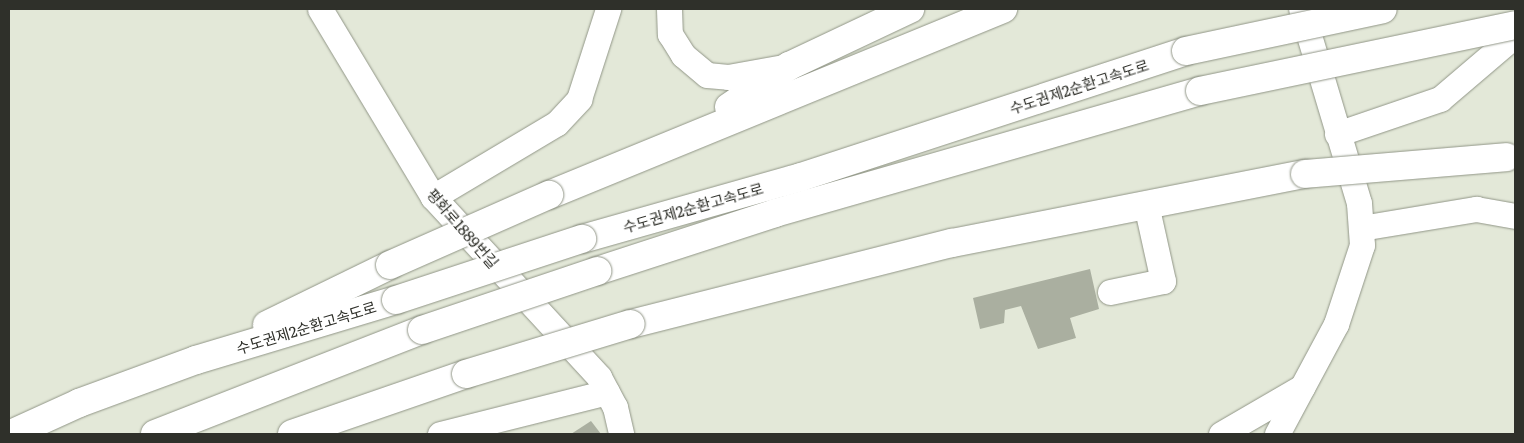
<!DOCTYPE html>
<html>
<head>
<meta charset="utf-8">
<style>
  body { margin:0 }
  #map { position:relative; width:1524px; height:443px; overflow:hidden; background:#e3e8d8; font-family:Literata,"Noto Sans KR",serif }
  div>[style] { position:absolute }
  .building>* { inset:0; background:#aaafa0 }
  .roads { filter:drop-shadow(0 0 1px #919687) drop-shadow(0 0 1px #919687) }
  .minor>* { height:25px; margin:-12.5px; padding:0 12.5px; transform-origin:12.5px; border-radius:12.5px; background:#fff }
  .highway>* { height:28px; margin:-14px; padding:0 14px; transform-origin:14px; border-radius:14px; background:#fff }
  .bridges { filter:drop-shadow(0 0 1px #919687) drop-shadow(0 0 1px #919687) }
  .highway-bridge>* { height:28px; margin:-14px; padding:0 14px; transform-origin:14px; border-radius:14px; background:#fff }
  span { translate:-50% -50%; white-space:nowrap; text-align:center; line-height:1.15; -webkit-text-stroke:5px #fff; paint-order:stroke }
  .street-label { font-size:15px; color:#2f302a }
  .frame { position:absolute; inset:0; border:10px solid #2f302a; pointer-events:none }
</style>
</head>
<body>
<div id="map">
  <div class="building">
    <div style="clip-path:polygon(1090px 269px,1099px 309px,1070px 318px,1076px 338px,1038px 349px,1021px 306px,1005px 310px,1004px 323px,980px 329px,973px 298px)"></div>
    <div style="clip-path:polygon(591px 421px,601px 434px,571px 434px)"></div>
  </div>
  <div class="roads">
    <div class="minor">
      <div style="left:320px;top:9px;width:219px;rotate:59deg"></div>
      <div style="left:433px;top:197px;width:245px;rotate:47.3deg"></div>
      <div style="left:599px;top:377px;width:34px;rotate:62deg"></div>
      <div style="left:615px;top:407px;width:28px;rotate:77deg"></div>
      <div style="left:669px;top:9px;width:25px;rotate:88deg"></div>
      <div style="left:670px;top:34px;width:25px;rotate:58deg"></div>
      <div style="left:683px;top:55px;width:31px;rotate:40deg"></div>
      <div style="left:707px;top:75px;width:21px;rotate:5deg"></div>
      <div style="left:728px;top:77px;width:62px;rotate:-10.2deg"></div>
      <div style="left:1337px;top:134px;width:109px;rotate:-18.8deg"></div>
      <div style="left:1440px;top:99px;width:91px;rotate:-40.5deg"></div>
      <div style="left:1509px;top:40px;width:13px;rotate:-61deg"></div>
      <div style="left:433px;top:197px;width:144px;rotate:-30.8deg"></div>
      <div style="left:557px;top:123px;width:33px;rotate:-47deg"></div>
      <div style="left:579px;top:99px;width:95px;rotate:-72.1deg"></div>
      <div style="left:1361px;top:228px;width:117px;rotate:-9.4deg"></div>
      <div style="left:1476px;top:209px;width:40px;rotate:10deg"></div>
      <div style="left:1110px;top:292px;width:54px;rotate:-11.7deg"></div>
      <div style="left:1163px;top:281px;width:65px;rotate:-102.5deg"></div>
      <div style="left:440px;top:434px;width:172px;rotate:-14.1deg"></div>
      <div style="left:1221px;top:434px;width:94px;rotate:-30.1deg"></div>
      <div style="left:1277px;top:434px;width:125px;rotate:-61.8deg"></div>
      <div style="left:1336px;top:324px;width:83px;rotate:-71.8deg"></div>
      <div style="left:1362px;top:245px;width:42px;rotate:-94.1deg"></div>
      <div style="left:1359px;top:203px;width:202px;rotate:-106.6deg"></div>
    </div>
    <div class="highway">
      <div style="left:729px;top:107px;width:73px;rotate:-34.3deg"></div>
      <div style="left:789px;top:66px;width:134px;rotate:-25.2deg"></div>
      <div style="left:549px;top:195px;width:491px;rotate:-22.3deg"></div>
      <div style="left:582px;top:239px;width:228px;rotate:-15.8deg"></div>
      <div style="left:801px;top:177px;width:405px;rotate:-18.1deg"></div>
      <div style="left:597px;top:271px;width:187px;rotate:-18deg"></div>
      <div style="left:775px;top:213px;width:442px;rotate:-16deg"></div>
      <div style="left:631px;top:324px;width:331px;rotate:-14.2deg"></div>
      <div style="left:952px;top:243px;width:360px;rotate:-11.1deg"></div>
      <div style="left:267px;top:325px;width:137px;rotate:-26deg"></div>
      <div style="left:11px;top:434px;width:75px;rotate:-24.5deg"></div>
      <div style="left:79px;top:403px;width:125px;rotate:-20.2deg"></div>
      <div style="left:196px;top:360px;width:209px;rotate:-16.7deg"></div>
      <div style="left:155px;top:434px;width:287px;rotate:-21.3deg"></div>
      <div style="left:292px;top:434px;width:184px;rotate:-19deg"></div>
    </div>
  </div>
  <div class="bridges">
    <div class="highway-bridge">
      <div style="left:1186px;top:51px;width:201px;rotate:-12deg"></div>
      <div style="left:1200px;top:91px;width:322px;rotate:-11.8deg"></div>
      <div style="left:1305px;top:174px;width:202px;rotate:-4.8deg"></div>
      <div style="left:390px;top:265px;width:174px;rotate:-23.8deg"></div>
      <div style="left:396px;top:300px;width:196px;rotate:-18.2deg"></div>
      <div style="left:422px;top:330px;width:185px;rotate:-18.6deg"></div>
      <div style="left:466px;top:374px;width:172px;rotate:-16.9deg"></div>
    </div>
  </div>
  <div class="street-label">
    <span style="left:1079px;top:86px;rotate:-18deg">수도권제2순환고속도로</span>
    <span style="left:693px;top:207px;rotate:-16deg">수도권제2순환고속도로</span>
    <span style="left:463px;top:228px;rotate:49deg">평화로1889번길</span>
    <span style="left:306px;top:327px;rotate:-17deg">수도권제2순환고속도로</span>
  </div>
  <div class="frame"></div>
</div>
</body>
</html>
